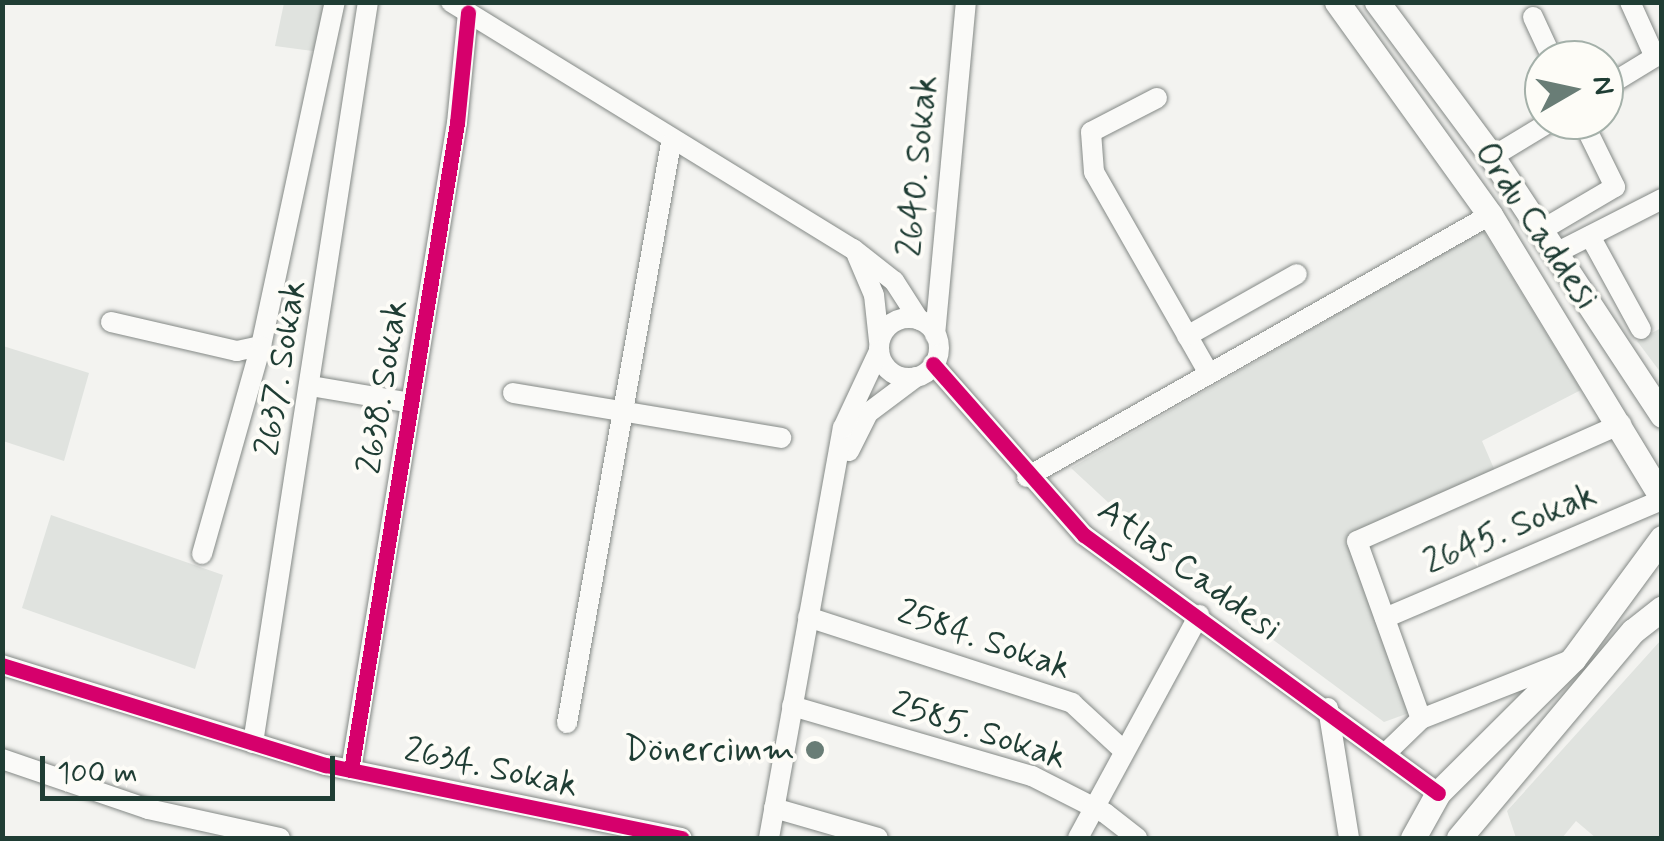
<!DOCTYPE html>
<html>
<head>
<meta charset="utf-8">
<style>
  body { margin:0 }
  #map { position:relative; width:1664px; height:841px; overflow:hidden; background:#f3f3f0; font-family:Mynerve,sans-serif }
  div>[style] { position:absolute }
  .green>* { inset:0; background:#e0e3df }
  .roads { filter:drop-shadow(0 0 2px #848986) drop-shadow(0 0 2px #848986) }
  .minor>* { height:20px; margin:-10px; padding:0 10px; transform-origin:10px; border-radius:10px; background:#fafaf8 }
  .minor>.ring { margin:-10px; padding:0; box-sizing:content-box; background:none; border:20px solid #fafaf8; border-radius:50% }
  .major>* { height:25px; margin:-12.5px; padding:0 12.5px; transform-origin:12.5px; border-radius:12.5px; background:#fafaf8 }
  .cycleway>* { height:15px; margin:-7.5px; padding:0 7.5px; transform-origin:7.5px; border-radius:7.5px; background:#d6006c }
  .dots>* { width:28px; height:28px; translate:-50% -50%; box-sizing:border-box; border:5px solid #fdfcf7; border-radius:50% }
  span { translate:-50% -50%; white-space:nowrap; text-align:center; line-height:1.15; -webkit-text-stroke:8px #fdfcf7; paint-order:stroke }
  .street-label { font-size:35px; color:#1f3d34 }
  .poi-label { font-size:35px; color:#1f3d34 }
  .right { translate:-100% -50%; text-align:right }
  .frame { position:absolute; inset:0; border:5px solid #1f3d34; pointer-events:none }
  .north { position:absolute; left:1524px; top:40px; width:100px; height:100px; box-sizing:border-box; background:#fdfcf7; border:2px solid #a4b0a9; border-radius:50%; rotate:81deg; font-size:28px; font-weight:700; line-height:40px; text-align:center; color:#1f3d34 }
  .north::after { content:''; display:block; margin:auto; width:35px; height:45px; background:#697d76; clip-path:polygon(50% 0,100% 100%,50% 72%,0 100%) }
  .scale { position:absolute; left:40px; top:756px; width:295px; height:45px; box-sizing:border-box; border:5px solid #1f3d34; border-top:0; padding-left:12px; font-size:30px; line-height:35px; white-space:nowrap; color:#1f3d34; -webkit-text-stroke:8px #fdfcf7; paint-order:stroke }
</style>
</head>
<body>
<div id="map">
  <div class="green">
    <div style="clip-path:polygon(284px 3px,328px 3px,320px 52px,275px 46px)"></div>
    <div style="clip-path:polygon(1483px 230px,1581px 390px,1482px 441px,1495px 471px,1348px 539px,1409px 713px,1384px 722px,1191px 579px,1071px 468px)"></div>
    <div style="clip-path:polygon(1661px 328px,1661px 373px,1637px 341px)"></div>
    <div style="clip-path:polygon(3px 346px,89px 373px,64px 461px,3px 441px)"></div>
    <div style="clip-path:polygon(51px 515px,223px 575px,195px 669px,22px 608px)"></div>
    <div style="clip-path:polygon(1661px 640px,1661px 838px,1596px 838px,1576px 821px,1562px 838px,1516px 838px,1507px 811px)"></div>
  </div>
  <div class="roads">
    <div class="minor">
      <div style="left:451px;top:2px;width:472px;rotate:31.6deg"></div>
      <div style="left:853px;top:249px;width:52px;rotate:38deg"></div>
      <div style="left:894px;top:281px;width:46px;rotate:57.3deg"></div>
      <div style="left:1533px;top:17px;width:47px;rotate:65.1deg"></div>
      <div style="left:1604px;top:88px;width:60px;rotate:-31.3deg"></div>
      <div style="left:1655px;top:57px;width:60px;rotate:-114.4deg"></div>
      <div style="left:1157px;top:98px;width:74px;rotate:152.7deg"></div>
      <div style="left:1091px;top:132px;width:40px;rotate:85.7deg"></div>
      <div style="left:1094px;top:172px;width:232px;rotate:60.3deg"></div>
      <div style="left:1492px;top:157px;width:71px;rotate:-31.2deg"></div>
      <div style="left:1540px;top:231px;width:87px;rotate:-30.4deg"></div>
      <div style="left:1615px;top:187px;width:75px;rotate:-116.2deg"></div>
      <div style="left:1590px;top:236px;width:106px;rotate:61.3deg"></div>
      <div style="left:1556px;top:253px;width:119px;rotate:-27deg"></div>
      <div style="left:857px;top:255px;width:43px;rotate:67deg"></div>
      <div style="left:874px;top:295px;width:46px;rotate:83.8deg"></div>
      <div class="ring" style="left:879px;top:318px;width:40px;height:40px"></div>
      <div style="left:111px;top:322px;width:129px;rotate:13deg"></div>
      <div style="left:237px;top:351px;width:25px;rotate:-12deg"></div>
      <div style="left:261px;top:346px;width:352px;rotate:-77.9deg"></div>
      <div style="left:935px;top:335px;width:334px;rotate:-84.7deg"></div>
      <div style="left:1187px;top:336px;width:126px;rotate:-29.4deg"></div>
      <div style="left:933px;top:364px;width:228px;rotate:48.6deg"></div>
      <div style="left:1084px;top:535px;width:438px;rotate:36.1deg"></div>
      <div style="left:311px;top:386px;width:101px;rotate:9.6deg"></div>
      <div style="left:513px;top:393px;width:272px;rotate:9.5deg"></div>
      <div style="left:849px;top:451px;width:42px;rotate:-63.4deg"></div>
      <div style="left:868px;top:413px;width:60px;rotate:-36.9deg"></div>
      <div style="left:1027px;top:477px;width:532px;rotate:-29.5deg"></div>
      <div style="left:202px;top:554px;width:216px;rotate:-74.2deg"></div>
      <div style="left:808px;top:617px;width:278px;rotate:18deg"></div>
      <div style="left:1072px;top:703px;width:71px;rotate:42.7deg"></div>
      <div style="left:1385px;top:618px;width:301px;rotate:-23.1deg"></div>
      <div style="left:2px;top:665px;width:339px;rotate:17.2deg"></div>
      <div style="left:326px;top:765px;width:363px;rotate:11.6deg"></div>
      <div style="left:792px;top:706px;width:250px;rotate:16.3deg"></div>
      <div style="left:1032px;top:776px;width:82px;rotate:26.9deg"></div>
      <div style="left:1105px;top:813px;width:41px;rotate:38deg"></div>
      <div style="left:1328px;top:708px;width:132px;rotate:80.8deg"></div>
      <div style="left:1421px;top:719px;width:189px;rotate:-109.8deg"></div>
      <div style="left:1357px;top:541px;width:289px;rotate:-23.9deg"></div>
      <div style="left:567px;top:723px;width:589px;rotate:-79.83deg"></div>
      <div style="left:253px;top:743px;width:750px;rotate:-81.18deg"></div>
      <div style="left:1388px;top:751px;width:46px;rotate:-44.1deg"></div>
      <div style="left:1421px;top:719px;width:156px;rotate:-21.5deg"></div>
      <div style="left:2px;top:759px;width:154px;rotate:18.9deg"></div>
      <div style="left:148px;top:809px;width:135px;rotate:12.4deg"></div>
      <div style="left:351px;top:770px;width:656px;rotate:-80.7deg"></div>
      <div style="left:457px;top:123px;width:111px;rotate:-84.3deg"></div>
      <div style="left:774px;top:808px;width:108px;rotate:16.1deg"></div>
      <div style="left:769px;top:838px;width:417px;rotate:-79.8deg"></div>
      <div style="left:843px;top:428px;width:85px;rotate:-64.9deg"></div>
      <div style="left:1078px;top:838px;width:254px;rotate:-61.5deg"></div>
    </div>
    <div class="major">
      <div style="left:1337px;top:2px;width:262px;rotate:54.3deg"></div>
      <div style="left:1490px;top:215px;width:331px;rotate:58.7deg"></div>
      <div style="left:1377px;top:2px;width:193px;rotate:53.4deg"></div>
      <div style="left:1492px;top:157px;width:309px;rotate:56.6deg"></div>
      <div style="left:1413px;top:838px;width:51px;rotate:-60.9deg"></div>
      <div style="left:1438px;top:793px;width:190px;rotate:-44.8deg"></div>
      <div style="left:1573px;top:659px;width:150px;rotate:-53.7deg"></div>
      <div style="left:1459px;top:838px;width:270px;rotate:-50deg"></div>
      <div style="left:1633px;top:631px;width:37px;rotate:-38deg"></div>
    </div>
  </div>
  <div class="cycleway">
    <div style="left:933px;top:364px;width:228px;rotate:48.6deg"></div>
    <div style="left:1084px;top:535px;width:438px;rotate:36.1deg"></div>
    <div style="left:2px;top:665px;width:339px;rotate:17.2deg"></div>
    <div style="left:326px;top:765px;width:363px;rotate:11.6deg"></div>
    <div style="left:351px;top:770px;width:656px;rotate:-80.7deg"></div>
    <div style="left:457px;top:123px;width:111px;rotate:-84.3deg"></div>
  </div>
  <div class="dots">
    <div style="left:815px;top:750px;background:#697d76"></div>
  </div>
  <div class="street-label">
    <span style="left:918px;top:166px;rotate:-85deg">2640. Sokak</span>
    <span style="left:1536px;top:226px;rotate:56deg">Ordu Caddesi</span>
    <span style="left:281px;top:368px;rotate:-81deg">2637. Sokak</span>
    <span style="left:383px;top:387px;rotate:-81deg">2638. Sokak</span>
    <span style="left:1510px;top:529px;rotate:-23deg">2645. Sokak</span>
    <span style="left:1189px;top:570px;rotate:36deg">Atlas Caddesi</span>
    <span style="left:984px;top:640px;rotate:19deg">2584. Sokak</span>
    <span style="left:979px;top:731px;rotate:18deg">2585. Sokak</span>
    <span style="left:491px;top:768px;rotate:12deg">2634. Sokak</span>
  </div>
  <div class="poi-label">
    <span class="right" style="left:795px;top:750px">Dönercimm</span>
  </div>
  <div class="frame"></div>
  <div class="north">N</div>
  <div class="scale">100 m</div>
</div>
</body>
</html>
